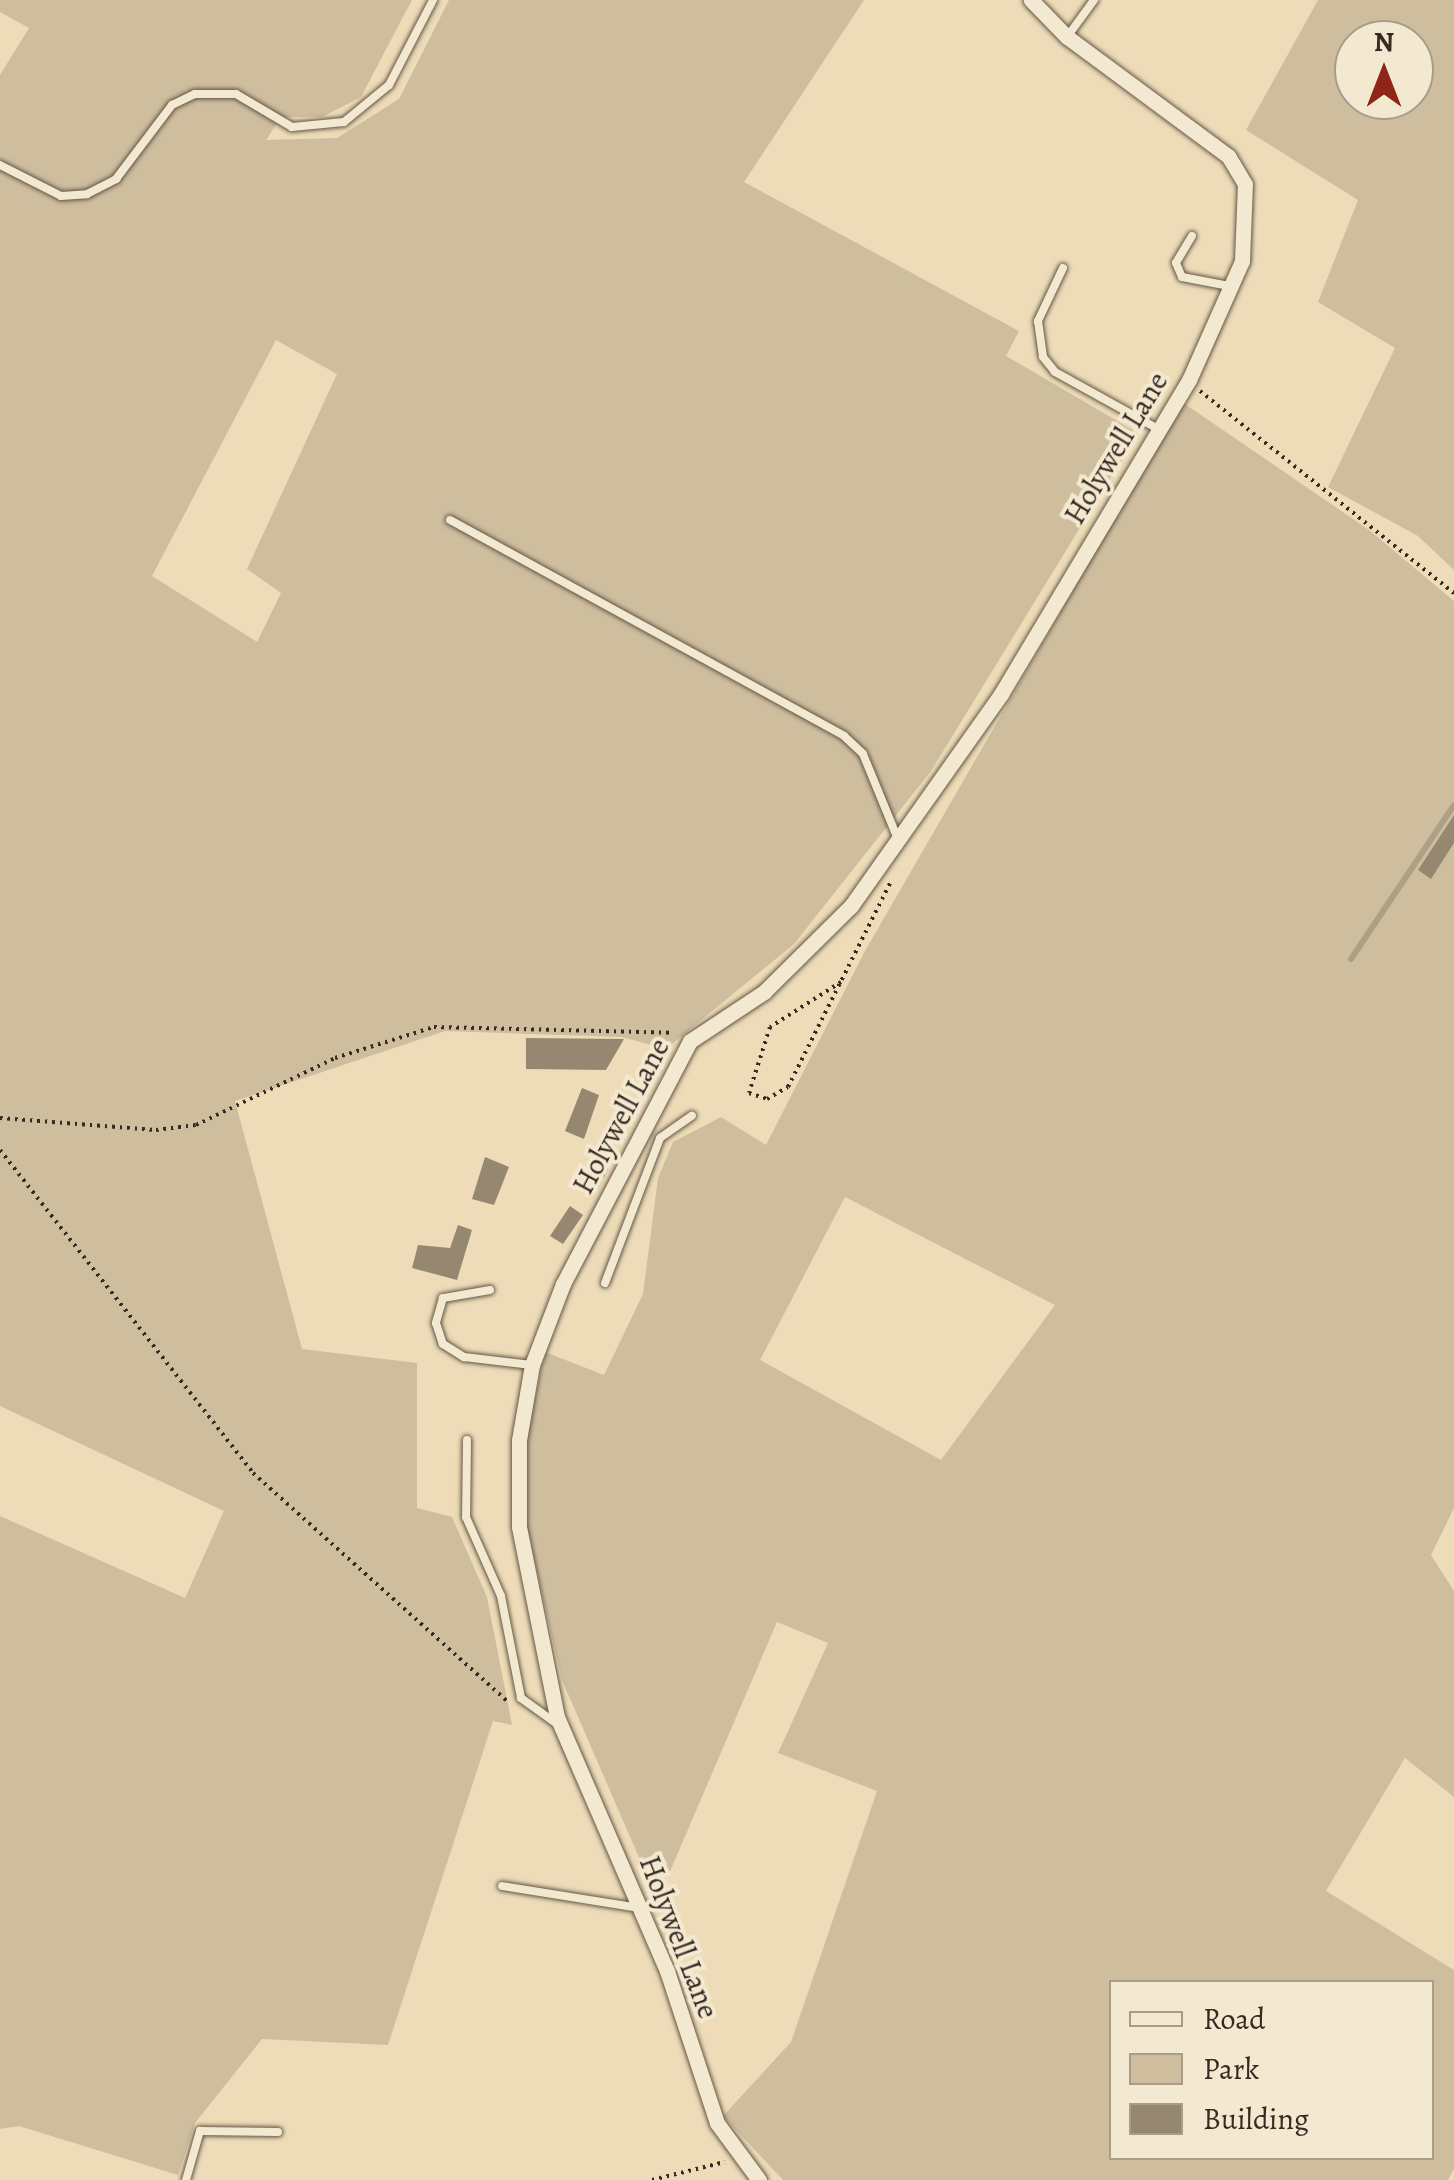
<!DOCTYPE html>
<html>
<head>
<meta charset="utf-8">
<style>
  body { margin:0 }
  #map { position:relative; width:1454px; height:2180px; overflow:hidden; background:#eddcb7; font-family:Alegreya,serif }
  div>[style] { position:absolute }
  .green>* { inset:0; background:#cebe9e }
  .stream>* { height:6px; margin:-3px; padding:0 3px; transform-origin:3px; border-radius:3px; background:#af9f85 }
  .building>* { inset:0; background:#968770 }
  .path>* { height:4px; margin-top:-2px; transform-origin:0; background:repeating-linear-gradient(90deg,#382a23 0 2.5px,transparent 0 7.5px) }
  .roads { filter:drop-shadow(0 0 2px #655648) drop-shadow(0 0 2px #655648) }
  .lane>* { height:8px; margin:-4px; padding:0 4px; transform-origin:4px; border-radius:4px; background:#f3e8d0 }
  .street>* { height:15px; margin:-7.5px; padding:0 7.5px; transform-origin:7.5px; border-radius:7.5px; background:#f3e8d0 }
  span { translate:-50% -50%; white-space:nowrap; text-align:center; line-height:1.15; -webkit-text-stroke:8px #f3e8d0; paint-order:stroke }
  .street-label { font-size:30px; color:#382a23 }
  .legend { position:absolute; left:1109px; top:1980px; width:325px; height:180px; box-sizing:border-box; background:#f3e8d0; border:2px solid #a89c8b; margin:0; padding:12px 18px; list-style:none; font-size:30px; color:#382a23 }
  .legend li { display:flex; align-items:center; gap:20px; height:50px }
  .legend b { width:50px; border:2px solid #a89c8b }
  .north { position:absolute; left:1334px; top:20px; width:100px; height:100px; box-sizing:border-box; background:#f3e8d0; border:2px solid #a89c8b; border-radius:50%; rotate:0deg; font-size:28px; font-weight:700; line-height:40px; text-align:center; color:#382a23 }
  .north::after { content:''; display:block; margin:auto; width:35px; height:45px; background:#8f2418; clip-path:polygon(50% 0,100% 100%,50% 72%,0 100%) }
</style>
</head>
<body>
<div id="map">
  <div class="green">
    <div style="clip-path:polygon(evenodd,0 0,412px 0,361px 97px,322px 117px,281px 117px,266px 140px,337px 138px,399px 99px,449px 0,864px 0,744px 182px,1019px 331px,1006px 356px,1138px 433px,931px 771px,794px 944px,666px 1049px,622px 1037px,445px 1031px,235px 1101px,302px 1349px,417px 1363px,417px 1508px,452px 1517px,487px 1597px,512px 1725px,493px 1721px,388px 2045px,262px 2039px,195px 2123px,178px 2175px,19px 2126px,0 2129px,0 1516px,185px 1598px,224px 1511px,0 1406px,0 75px,29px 28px,0 12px,0 0,276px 340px,337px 374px,247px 569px,281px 593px,257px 642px,152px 576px,276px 340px)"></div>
    <div style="clip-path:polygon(evenodd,1318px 0,1454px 0,1454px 570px,1418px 536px,1328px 487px,1395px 348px,1318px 302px,1358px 200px,1246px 130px,1318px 0,1354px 40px,1414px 40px,1414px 100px,1354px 100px,1354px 40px)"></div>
    <div style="clip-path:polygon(evenodd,1182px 402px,1369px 530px,1454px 601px,1454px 1508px,1431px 1555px,1454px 1591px,1454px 1797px,1405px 1758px,1326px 1891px,1454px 1970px,1454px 2169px,1448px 2180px,783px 2180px,723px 2116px,791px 2042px,877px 1791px,778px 1753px,828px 1643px,777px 1622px,668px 1876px,644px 1869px,562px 1680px,525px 1519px,527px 1436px,545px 1352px,604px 1375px,643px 1294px,658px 1178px,673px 1142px,721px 1117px,766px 1145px,865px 951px,1182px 402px,845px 1197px,1055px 1305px,941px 1460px,760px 1360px,845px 1197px,1182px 402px,1112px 1982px,1432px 1982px,1432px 2158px,1112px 2158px,1112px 1982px)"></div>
  </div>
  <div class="stream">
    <div style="left:1351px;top:959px;width:185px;rotate:-56.2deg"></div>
  </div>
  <div class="building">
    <div style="clip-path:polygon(1454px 815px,1454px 843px,1431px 879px,1418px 870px)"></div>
    <div style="clip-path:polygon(526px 1038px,624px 1039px,606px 1070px,526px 1069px)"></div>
    <div style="clip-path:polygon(582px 1088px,599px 1095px,584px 1139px,565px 1131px)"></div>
    <div style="clip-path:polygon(599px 1147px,615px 1156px,598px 1189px,581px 1180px)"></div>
    <div style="clip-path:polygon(485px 1157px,509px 1167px,494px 1205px,472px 1199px)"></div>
    <div style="clip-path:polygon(570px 1206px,583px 1215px,563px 1244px,550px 1236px)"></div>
    <div style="clip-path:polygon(458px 1225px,472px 1230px,457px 1280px,412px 1268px,418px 1245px,450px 1248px)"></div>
  </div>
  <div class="path">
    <div style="left:1200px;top:391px;width:325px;rotate:38.5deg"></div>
    <div style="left:841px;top:982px;width:84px;rotate:147.6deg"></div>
    <div style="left:770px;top:1027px;width:69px;rotate:107.7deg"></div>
    <div style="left:749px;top:1093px;width:19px;rotate:18deg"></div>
    <div style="left:767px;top:1099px;width:24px;rotate:-30deg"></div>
    <div style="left:788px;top:1087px;width:230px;rotate:-63.4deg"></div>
    <div style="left:0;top:1118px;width:156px;rotate:4.4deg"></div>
    <div style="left:156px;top:1130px;width:40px;rotate:-7.1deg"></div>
    <div style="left:196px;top:1125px;width:154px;rotate:-25.7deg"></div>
    <div style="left:335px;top:1058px;width:104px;rotate:-17.4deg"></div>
    <div style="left:434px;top:1027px;width:239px;rotate:1.4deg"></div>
    <div style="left:0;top:1150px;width:410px;rotate:51.9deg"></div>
    <div style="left:253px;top:1473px;width:344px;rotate:41.9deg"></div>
    <div style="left:652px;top:2180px;width:75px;rotate:-13.9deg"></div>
  </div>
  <div class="roads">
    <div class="lane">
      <div style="left:1067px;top:37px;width:46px;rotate:-53.9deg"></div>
      <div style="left:0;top:165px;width:68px;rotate:26.9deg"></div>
      <div style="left:61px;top:196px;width:26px;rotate:-4deg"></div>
      <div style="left:87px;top:194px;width:33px;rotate:-27deg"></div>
      <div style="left:116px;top:179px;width:93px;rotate:-52.9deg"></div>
      <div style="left:172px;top:105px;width:25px;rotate:-26deg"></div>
      <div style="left:195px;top:94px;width:41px"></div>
      <div style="left:236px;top:94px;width:65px;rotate:30.5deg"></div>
      <div style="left:292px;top:127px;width:52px;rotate:-5.5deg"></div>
      <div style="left:344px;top:122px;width:58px;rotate:-39.4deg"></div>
      <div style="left:389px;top:85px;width:96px;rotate:-62.6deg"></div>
      <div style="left:1192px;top:236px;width:31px;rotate:121deg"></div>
      <div style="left:1176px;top:263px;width:15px;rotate:67deg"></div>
      <div style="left:1182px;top:277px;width:48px;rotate:10.8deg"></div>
      <div style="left:1063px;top:268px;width:59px;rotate:115.3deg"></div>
      <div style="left:1038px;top:321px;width:36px;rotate:82deg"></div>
      <div style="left:1043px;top:357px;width:19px;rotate:51deg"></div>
      <div style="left:1055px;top:372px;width:120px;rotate:28.9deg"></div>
      <div style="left:450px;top:520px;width:449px;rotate:28.7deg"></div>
      <div style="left:844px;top:736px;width:26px;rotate:43deg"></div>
      <div style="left:863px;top:754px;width:90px;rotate:67.7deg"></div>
      <div style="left:605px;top:1283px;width:155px;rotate:-69.2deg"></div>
      <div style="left:660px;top:1138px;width:39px;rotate:-35deg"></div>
      <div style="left:490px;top:1290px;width:48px;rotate:170.3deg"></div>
      <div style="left:443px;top:1298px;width:26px;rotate:106deg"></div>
      <div style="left:436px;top:1323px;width:22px;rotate:72deg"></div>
      <div style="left:443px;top:1344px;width:25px;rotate:32deg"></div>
      <div style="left:464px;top:1357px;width:68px;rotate:6.7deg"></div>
      <div style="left:467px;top:1440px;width:77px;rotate:90.7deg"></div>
      <div style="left:466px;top:1517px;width:86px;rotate:66.1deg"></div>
      <div style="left:501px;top:1596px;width:104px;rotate:78.9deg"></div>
      <div style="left:521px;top:1698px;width:44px;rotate:35.8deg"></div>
      <div style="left:502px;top:1886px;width:140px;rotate:9.1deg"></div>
      <div style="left:186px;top:2180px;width:51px;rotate:-74.1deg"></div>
      <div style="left:200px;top:2131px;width:78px;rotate:0.7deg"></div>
    </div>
    <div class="street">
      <div style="left:759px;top:2180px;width:71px;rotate:-126.4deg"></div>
      <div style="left:717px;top:2123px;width:160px;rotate:-108.2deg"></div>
      <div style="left:667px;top:1971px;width:277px;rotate:-113.4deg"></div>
      <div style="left:557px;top:1717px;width:194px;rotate:-101.3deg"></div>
      <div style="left:519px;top:1527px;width:87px;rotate:-90deg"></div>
      <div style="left:519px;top:1440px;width:76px;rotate:-80.2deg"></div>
      <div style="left:532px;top:1365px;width:87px;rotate:-69.1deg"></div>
      <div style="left:563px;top:1284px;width:274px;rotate:-62.4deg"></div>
      <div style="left:690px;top:1041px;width:89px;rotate:-33.5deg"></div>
      <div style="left:764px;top:992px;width:122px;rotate:-44.7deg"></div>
      <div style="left:851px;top:906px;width:260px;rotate:-54.7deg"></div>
      <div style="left:1001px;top:694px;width:366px;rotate:-59.1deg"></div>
      <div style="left:1189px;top:380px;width:130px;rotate:-66deg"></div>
      <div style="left:1242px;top:261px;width:77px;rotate:-87.8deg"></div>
      <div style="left:1245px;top:184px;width:33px;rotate:-121deg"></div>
      <div style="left:1228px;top:156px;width:200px;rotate:-143.5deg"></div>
      <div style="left:1067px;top:37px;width:52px;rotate:-134.2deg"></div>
    </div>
  </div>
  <div class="street-label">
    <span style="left:1116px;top:448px;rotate:-59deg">Holywell Lane</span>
    <span style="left:621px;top:1116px;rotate:-62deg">Holywell Lane</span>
    <span style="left:679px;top:1937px;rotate:69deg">Holywell Lane</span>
  </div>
  <ul class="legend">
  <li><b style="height:12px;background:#f3e8d0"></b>Road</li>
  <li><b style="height:28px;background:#cebe9e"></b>Park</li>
  <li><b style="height:28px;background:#968770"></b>Building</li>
  </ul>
  <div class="north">N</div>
</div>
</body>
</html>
